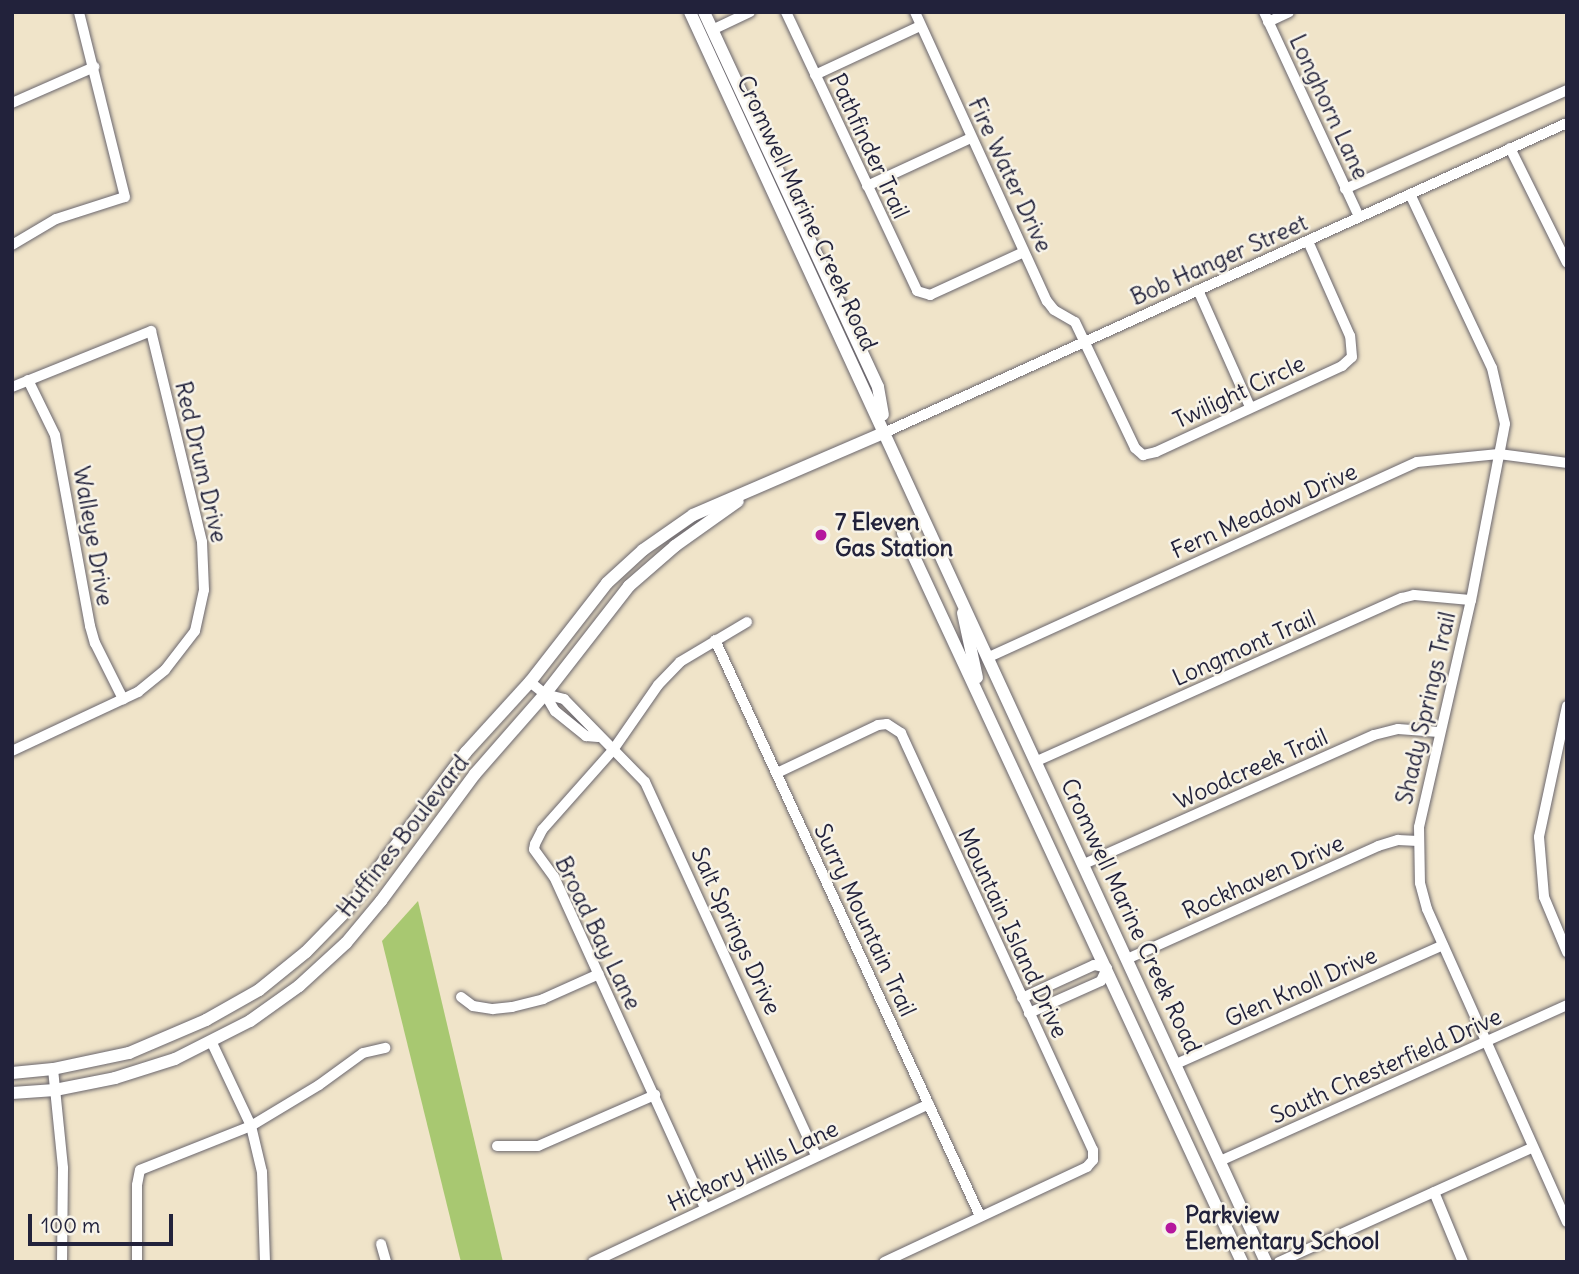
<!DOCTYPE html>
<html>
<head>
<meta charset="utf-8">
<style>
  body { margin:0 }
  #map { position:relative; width:1579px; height:1274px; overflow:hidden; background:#f0e4c9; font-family:Delius,sans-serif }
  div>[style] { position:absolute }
  .green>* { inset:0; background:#a8c871 }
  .roads { filter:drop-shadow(0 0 2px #6a666d) drop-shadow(0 0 2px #6a666d) }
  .minor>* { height:10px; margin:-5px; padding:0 5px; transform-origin:5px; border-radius:5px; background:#fff }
  .major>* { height:12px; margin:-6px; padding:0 6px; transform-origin:6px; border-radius:6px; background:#fff }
  .dots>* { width:19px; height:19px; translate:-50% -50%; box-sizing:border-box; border:4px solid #f7f3e8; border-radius:50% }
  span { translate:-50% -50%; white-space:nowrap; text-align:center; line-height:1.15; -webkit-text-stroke:5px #f7f3e8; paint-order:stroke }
  .street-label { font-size:23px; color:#22223b }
  .poi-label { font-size:23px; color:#22223b; font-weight:700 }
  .left { translate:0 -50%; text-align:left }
  .frame { position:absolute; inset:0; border:14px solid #22223b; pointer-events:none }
  .scale { position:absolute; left:28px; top:1214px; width:145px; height:32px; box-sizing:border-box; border:4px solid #22223b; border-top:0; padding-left:9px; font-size:21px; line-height:24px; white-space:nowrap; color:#22223b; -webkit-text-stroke:5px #f7f3e8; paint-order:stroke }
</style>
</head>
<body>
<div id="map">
  <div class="green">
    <div style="clip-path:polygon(418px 901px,503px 1262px,461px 1262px,382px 941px)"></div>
  </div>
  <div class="roads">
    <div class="minor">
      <div style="left:786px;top:12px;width:308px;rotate:64.8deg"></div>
      <div style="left:917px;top:291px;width:14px;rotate:17deg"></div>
      <div style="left:930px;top:295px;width:103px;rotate:-24.6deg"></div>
      <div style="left:915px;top:12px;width:318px;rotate:65.5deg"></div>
      <div style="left:1047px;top:301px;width:11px;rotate:52deg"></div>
      <div style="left:1054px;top:310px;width:24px;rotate:30deg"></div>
      <div style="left:1075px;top:322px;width:140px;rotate:64.5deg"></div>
      <div style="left:1135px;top:448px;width:11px;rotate:41deg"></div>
      <div style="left:1143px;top:455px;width:13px;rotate:-13deg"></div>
      <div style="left:1156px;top:452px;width:205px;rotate:-24.8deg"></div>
      <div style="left:1342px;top:366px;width:13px;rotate:-42deg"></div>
      <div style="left:1352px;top:357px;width:21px;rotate:-95deg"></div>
      <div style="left:1350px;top:336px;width:104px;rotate:-113.9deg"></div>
      <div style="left:1264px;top:12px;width:226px;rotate:65.1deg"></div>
      <div style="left:1268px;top:22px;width:23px;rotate:-25deg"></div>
      <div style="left:712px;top:30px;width:42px;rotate:-25.3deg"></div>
      <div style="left:815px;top:75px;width:116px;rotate:-25deg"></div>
      <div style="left:12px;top:103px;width:90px;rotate:-23.7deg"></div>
      <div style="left:1510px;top:148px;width:128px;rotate:63.6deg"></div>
      <div style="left:867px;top:186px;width:115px;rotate:-24.8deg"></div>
      <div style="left:1345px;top:189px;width:243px;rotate:-24deg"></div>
      <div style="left:1410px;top:194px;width:192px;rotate:64.8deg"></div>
      <div style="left:1492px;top:368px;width:57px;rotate:76.9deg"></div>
      <div style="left:1505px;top:424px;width:179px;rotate:100.9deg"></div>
      <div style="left:1471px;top:600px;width:233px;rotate:102.9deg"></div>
      <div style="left:1419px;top:827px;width:56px;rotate:89deg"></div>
      <div style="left:1420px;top:883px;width:27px;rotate:75deg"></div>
      <div style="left:1427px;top:909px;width:343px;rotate:65.9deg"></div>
      <div style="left:12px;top:245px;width:51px;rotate:-30.6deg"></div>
      <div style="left:56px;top:219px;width:72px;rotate:-17.7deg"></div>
      <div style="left:125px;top:197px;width:191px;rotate:-104deg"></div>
      <div style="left:1198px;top:290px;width:128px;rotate:66deg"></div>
      <div style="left:28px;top:380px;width:61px;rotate:63.9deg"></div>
      <div style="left:55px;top:435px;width:194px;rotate:79.6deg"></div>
      <div style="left:90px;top:626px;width:18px;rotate:74deg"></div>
      <div style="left:95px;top:643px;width:63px;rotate:63.4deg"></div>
      <div style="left:12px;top:387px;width:150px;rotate:-21.9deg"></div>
      <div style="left:151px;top:331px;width:217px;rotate:76.4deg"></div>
      <div style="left:202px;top:542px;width:48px;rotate:87.6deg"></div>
      <div style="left:204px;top:590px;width:42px;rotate:102.4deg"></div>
      <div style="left:195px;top:631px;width:49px;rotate:127.6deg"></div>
      <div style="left:165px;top:670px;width:35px;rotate:141deg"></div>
      <div style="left:138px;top:692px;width:139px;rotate:154.9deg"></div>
      <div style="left:886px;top:432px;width:748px;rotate:-24.41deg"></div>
      <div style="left:715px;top:640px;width:634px;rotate:65.29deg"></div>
      <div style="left:989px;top:657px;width:470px;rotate:-24.5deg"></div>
      <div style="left:1417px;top:462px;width:82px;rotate:-5.6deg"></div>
      <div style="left:1499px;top:454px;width:69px;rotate:7.5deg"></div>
      <div style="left:530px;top:682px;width:19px;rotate:39deg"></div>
      <div style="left:545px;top:694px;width:20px;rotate:60deg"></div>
      <div style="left:555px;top:711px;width:40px;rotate:39deg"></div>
      <div style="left:586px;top:736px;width:12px;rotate:5deg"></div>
      <div style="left:545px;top:694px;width:20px;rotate:15deg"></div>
      <div style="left:564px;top:699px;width:116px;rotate:45.7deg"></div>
      <div style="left:645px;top:782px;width:411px;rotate:65.4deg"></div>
      <div style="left:1567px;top:706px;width:134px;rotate:102.1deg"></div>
      <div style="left:1539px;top:837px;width:60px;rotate:85.2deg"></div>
      <div style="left:1544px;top:897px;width:60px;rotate:67.3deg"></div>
      <div style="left:1037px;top:761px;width:400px;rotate:-24.1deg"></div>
      <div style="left:1402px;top:598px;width:12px;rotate:-14deg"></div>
      <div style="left:1414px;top:595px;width:57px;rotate:5deg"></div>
      <div style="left:777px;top:773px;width:112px;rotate:-25.4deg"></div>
      <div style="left:878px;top:725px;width:9px;rotate:-6deg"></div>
      <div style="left:887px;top:724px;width:17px;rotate:33deg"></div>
      <div style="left:901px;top:733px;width:459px;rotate:65.3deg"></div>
      <div style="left:1093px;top:1150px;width:10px;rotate:90deg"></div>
      <div style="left:1093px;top:1160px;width:9px;rotate:131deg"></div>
      <div style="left:1087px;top:1167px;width:224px;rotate:154.9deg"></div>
      <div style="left:1084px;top:864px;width:317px;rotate:-24deg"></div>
      <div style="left:1374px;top:735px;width:25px;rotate:-14deg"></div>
      <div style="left:1398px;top:729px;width:41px;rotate:4.2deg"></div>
      <div style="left:1127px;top:959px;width:275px;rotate:-24.2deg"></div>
      <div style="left:1378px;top:846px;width:21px;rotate:-17deg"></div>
      <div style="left:1398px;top:840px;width:20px;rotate:3deg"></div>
      <div style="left:461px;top:997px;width:15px;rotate:37deg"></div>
      <div style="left:473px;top:1006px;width:20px;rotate:9deg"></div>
      <div style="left:493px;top:1009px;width:19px;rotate:-6deg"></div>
      <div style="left:512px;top:1007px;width:32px;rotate:-14deg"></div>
      <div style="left:543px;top:999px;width:61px;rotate:-24.1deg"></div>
      <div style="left:1022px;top:998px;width:79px;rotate:-24.6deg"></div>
      <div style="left:1094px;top:965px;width:13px;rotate:13deg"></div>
      <div style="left:1107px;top:968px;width:14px;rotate:115deg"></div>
      <div style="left:1101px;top:981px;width:79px;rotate:156deg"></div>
      <div style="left:212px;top:1043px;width:92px;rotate:64.8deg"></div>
      <div style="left:251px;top:1126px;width:47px;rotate:76.6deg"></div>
      <div style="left:262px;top:1172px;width:90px;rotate:88.1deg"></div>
      <div style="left:1176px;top:1064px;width:292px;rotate:-24deg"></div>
      <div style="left:53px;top:1069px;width:100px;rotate:84.2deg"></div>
      <div style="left:63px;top:1168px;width:94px;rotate:90.6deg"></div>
      <div style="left:497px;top:1146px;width:41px"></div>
      <div style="left:538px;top:1146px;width:128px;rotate:-23.6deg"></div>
      <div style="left:1220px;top:1161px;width:380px;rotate:-24.2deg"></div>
      <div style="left:1434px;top:1192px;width:76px;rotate:67.5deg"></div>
      <div style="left:705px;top:1208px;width:364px;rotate:-114.5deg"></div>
      <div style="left:554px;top:877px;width:34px;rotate:-126deg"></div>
      <div style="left:534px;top:849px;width:5px;rotate:-79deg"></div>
      <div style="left:535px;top:844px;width:16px;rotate:-63deg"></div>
      <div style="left:542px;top:830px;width:107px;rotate:-48.4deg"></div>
      <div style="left:613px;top:750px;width:79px;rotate:-55.3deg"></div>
      <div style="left:658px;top:685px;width:32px;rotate:-46deg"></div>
      <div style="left:680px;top:662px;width:78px;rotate:-30.8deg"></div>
      <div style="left:381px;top:1244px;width:19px;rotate:74deg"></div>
      <div style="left:137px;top:1262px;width:77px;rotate:-90deg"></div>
      <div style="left:137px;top:1185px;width:15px;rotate:-79deg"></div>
      <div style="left:140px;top:1170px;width:119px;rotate:-21.6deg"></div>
      <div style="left:251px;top:1126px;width:79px;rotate:-31.1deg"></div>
      <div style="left:319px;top:1085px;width:54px;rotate:-36deg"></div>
      <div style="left:363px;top:1053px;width:23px;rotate:-13deg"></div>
      <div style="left:593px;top:1262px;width:371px;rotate:-25.2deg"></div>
      <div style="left:1279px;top:1262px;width:277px;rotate:-24.3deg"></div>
    </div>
    <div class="major">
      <div style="left:690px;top:12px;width:1376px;rotate:65.26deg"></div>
      <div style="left:704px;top:12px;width:413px;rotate:65.1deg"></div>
      <div style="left:878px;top:387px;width:28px;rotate:80deg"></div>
      <div style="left:903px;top:533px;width:804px;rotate:65.06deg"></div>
      <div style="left:963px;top:613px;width:66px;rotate:77.8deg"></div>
      <div style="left:12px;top:1073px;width:41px;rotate:-5.6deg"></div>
      <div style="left:53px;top:1069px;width:78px;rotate:-11.9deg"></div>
      <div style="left:129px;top:1053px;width:84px;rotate:-23.2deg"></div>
      <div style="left:206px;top:1020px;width:61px;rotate:-29.5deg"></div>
      <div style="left:259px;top:990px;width:60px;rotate:-39deg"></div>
      <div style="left:306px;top:952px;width:59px;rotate:-45.7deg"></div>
      <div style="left:347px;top:910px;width:198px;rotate:-53deg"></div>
      <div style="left:466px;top:752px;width:95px;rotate:-47.6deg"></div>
      <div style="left:530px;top:682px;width:125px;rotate:-52.1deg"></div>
      <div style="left:607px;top:583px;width:49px;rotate:-42.5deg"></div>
      <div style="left:643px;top:550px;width:61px;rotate:-35deg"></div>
      <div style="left:693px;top:515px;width:210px;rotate:-23.3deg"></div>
      <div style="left:12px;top:1093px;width:43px;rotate:-4deg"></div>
      <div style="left:55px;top:1090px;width:61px;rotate:-11.3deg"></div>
      <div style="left:115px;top:1078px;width:63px;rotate:-17.6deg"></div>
      <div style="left:175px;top:1059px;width:84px;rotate:-26.9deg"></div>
      <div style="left:250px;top:1021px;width:60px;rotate:-35.5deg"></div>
      <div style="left:299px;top:986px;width:64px;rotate:-42.5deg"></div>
      <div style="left:346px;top:943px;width:55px;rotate:-50.2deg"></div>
      <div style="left:381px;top:901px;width:158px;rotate:-53.5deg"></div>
      <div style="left:475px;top:774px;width:106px;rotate:-48.8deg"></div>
      <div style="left:545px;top:694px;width:137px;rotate:-52.1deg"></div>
      <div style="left:629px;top:586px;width:61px;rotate:-41deg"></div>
      <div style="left:675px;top:546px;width:77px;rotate:-35.5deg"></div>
    </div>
  </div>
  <div class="dots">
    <div style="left:821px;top:535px;background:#b5179e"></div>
    <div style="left:1171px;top:1228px;background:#b5179e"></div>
  </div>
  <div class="street-label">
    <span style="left:1329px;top:107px;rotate:65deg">Longhorn Lane</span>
    <span style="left:869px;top:146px;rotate:65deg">Pathfinder Trail</span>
    <span style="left:1010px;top:175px;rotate:65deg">Fire Water Drive</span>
    <span style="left:807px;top:213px;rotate:65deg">Cromwell Marine Creek Road</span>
    <span style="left:1219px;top:260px;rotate:-24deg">Bob Hanger Street</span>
    <span style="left:1239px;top:392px;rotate:-25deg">Twilight Circle</span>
    <span style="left:201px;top:462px;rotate:77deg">Red Drum Drive</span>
    <span style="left:1264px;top:511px;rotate:-24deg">Fern Meadow Drive</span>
    <span style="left:93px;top:536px;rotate:80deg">Walleye Drive</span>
    <span style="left:1244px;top:648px;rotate:-24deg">Longmont Trail</span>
    <span style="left:1426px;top:708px;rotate:-77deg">Shady Springs Trail</span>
    <span style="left:1251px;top:769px;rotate:-24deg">Woodcreek Trail</span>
    <span style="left:403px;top:836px;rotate:-52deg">Huffines Boulevard</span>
    <span style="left:1263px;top:877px;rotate:-24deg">Rockhaven Drive</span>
    <span style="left:1131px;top:916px;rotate:65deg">Cromwell Marine Creek Road</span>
    <span style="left:865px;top:920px;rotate:65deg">Surry Mountain Trail</span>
    <span style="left:736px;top:931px;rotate:65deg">Salt Springs Drive</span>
    <span style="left:598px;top:933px;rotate:64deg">Broad Bay Lane</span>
    <span style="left:1013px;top:933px;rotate:65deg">Mountain Island Drive</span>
    <span style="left:1301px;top:987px;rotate:-24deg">Glen Knoll Drive</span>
    <span style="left:1386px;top:1066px;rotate:-24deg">South Chesterfield Drive</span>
    <span style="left:753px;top:1166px;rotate:-25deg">Hickory Hills Lane</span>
  </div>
  <div class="poi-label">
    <span class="left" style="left:835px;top:535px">7 Eleven<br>Gas Station</span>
    <span class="left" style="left:1185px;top:1228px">Parkview<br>Elementary School</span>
  </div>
  <div class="frame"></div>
  <div class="scale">100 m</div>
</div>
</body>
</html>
